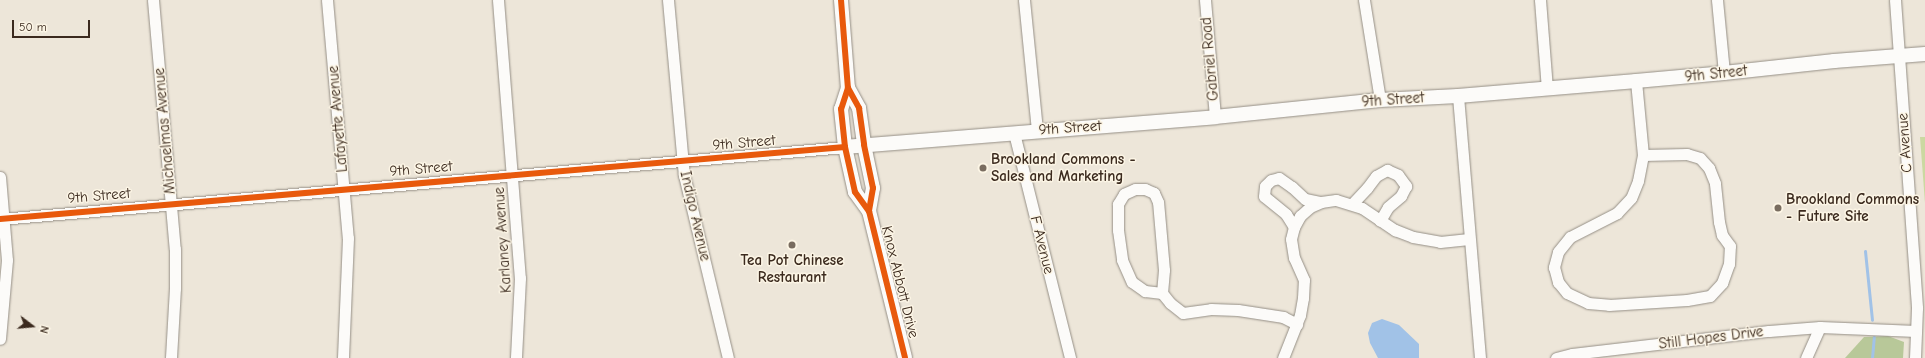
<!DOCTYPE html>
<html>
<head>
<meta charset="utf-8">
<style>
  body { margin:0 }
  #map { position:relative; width:1925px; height:358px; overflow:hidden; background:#ede6d9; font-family:"Comic Neue",sans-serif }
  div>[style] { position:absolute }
  .green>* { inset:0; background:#cbd8a1 }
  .forest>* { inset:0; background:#b8c899 }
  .water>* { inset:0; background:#a1c2e7 }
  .stream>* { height:3px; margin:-1.5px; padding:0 1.5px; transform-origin:1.5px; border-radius:1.5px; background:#a1c2e7 }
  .roads { filter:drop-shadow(0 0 1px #958f86) drop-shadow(0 0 1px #958f86) }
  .minor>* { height:11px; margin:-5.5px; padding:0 5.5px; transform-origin:5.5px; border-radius:5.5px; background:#fcfbf9 }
  .major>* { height:14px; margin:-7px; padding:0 7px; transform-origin:7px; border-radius:7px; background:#fcfbf9 }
  .cycleway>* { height:6px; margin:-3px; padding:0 3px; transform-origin:3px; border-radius:3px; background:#e8590c }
  .dots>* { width:11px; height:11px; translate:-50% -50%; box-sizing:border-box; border:2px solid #fcf5e5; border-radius:50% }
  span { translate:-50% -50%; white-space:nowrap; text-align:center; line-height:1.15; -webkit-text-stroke:3px #fcf5e5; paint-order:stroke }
  .street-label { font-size:15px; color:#3b2a1e }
  .poi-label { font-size:15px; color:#3b2a1e; font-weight:700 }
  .left { translate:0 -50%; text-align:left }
  .north { position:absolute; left:12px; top:306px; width:40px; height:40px; -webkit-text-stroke:3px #fcf5e5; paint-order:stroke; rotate:106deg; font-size:11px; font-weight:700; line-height:16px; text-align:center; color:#3b2a1e }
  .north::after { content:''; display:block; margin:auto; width:14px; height:18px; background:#3b2a1e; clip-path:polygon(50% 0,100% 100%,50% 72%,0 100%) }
  .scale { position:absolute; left:12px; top:20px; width:78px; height:18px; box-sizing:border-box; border:2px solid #3b2a1e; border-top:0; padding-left:5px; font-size:12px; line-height:14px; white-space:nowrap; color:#3b2a1e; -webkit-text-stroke:3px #fcf5e5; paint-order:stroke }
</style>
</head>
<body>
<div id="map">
  <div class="green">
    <div style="clip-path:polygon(1920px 137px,1925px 137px,1925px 203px)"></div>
  </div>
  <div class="forest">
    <div style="clip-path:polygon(1888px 336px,1904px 342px,1903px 358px,1845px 358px,1864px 337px)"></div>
  </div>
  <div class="water">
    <div style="clip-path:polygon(1382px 319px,1399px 325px,1419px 344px,1419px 358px,1378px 358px,1370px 343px,1368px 333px,1372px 323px)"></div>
  </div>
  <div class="stream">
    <div style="left:1865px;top:251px;width:69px;rotate:84.2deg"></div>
    <div style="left:1872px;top:358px;width:21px;rotate:-85deg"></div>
  </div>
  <div class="roads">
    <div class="minor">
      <div style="left:153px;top:0;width:250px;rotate:85deg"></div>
      <div style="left:175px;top:249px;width:39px;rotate:90deg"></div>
      <div style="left:175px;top:288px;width:70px;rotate:93.3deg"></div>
      <div style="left:327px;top:0;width:239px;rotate:85deg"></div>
      <div style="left:348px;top:238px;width:120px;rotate:92.4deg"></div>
      <div style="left:498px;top:0;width:279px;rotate:85.5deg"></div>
      <div style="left:520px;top:278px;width:80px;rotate:92.9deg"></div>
      <div style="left:668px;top:0;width:176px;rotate:84.8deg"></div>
      <div style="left:684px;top:175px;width:188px;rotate:76.5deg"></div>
      <div style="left:1024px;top:0;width:132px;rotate:84.3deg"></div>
      <div style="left:1205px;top:0;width:117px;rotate:85.1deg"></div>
      <div style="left:1364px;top:0;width:101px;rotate:80.9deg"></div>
      <div style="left:1540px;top:0;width:88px;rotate:85.5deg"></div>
      <div style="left:1717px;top:0;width:73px;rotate:84.5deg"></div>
      <div style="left:1895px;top:0;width:309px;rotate:85.9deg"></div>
      <div style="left:1917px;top:308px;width:50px;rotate:92.3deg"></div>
      <div style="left:1636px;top:81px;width:74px;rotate:84.6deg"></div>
      <div style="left:1643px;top:155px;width:26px;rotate:101deg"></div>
      <div style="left:1638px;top:181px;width:18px;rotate:112deg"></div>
      <div style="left:1631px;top:198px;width:21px;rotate:133deg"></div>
      <div style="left:1617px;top:213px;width:53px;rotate:152.9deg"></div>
      <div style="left:1570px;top:237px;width:19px;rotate:129deg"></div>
      <div style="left:1558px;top:252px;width:16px;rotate:105deg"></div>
      <div style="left:1554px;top:267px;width:16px;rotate:75deg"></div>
      <div style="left:1558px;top:282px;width:14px;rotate:51deg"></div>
      <div style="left:1567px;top:293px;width:23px;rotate:25deg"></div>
      <div style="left:1588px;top:303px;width:21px;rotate:5deg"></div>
      <div style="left:1609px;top:305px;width:78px;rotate:-3.7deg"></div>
      <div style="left:1687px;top:300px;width:23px;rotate:-10deg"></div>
      <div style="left:1710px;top:296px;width:18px;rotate:-47deg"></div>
      <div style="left:1722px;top:283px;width:20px;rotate:-70deg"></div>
      <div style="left:1729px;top:264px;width:18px;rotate:-87deg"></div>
      <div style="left:1730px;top:246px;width:14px;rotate:-126deg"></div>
      <div style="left:1722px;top:235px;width:13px;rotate:-103deg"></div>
      <div style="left:1719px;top:222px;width:39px;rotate:-96deg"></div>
      <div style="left:1715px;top:183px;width:16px;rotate:-112deg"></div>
      <div style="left:1709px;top:168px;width:13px;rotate:-132deg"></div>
      <div style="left:1700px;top:158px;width:14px;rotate:-163deg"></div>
      <div style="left:1687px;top:154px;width:44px;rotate:178.7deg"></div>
      <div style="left:1458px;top:96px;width:263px;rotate:85.2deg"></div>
      <div style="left:1014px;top:133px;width:232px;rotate:76deg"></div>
      <div style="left:0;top:177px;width:83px;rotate:85.2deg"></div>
      <div style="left:7px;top:260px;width:79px;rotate:95.1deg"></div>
      <div style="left:1352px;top:204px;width:22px;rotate:-47deg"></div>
      <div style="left:1367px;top:188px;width:15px;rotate:-53deg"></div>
      <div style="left:1376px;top:176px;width:13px;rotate:-29deg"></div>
      <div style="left:1387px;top:170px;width:12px;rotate:24deg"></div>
      <div style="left:1398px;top:175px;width:14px;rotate:54deg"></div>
      <div style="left:1406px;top:186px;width:11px;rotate:117deg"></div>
      <div style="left:1401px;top:196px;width:17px;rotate:140deg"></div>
      <div style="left:1388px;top:207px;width:16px;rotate:120deg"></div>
      <div style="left:0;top:219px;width:848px;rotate:-4.87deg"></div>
      <div style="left:1294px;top:227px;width:15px;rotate:-122deg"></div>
      <div style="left:1286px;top:214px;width:28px;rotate:-141deg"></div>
      <div style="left:1264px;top:196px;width:10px;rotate:-84deg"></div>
      <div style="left:1265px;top:186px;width:8px;rotate:-45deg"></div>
      <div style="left:1271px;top:180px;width:8px;rotate:-14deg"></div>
      <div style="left:1279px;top:178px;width:16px;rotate:35deg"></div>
      <div style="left:1292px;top:187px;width:18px;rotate:43deg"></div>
      <div style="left:1305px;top:199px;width:16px;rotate:11deg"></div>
      <div style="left:1162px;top:293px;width:23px;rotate:-85deg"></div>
      <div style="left:1164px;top:270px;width:68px;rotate:-95deg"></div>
      <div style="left:1158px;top:202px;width:10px;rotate:-114deg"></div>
      <div style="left:1154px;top:193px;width:10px;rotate:-156deg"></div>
      <div style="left:1145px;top:189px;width:10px;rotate:180deg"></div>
      <div style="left:1135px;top:189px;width:12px;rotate:156deg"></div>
      <div style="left:1124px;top:194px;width:12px;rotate:121deg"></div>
      <div style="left:1118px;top:204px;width:26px;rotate:90deg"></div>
      <div style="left:1118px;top:230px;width:30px;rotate:82deg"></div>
      <div style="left:1122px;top:260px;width:24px;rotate:66deg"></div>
      <div style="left:1132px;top:282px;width:16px;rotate:35deg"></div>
      <div style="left:1145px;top:291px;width:17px;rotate:7deg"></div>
      <div style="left:1162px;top:293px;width:13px;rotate:51deg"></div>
      <div style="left:1170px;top:303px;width:16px;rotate:38deg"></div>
      <div style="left:1183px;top:313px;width:28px;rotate:-8deg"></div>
      <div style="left:1211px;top:309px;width:27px;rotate:2deg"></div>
      <div style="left:1238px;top:310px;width:46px;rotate:8.8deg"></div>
      <div style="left:1283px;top:317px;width:16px;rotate:27deg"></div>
      <div style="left:1283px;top:358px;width:46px;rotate:-68.4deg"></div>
      <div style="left:1300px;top:315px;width:17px;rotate:-80deg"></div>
      <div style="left:1303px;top:298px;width:18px;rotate:-87deg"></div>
      <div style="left:1304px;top:280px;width:24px;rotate:-114deg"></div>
      <div style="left:1294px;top:258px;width:19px;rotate:-99deg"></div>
      <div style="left:1291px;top:239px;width:12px;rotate:-76deg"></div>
      <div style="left:1294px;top:227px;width:13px;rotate:-61deg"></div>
      <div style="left:1300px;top:216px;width:13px;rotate:-42deg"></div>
      <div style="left:1310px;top:207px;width:12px;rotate:-24deg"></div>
      <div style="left:1321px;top:202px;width:15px;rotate:-8deg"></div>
      <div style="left:1336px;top:200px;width:27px;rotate:17deg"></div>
      <div style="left:1362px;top:208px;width:40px;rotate:34deg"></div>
      <div style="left:1395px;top:230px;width:19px;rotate:21deg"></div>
      <div style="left:1413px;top:237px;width:27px;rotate:10deg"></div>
      <div style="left:1440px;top:242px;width:29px;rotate:-6deg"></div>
      <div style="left:1556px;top:358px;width:16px;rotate:-14deg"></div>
      <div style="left:1572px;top:354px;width:198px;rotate:-6.7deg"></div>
      <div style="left:1769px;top:331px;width:51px;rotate:-4.5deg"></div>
      <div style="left:1806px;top:358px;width:34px;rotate:-66deg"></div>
      <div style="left:1820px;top:327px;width:96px;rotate:2.4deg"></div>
    </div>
    <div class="major">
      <div style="left:841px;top:0;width:88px;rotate:85.5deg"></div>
      <div style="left:848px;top:88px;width:23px;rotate:61deg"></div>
      <div style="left:859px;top:108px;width:37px;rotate:82deg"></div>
      <div style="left:864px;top:145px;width:44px;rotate:78.2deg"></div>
      <div style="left:873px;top:188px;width:23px;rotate:100deg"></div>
      <div style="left:869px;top:211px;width:151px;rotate:76.2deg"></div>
      <div style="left:848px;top:88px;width:22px;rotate:108deg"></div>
      <div style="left:841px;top:109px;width:38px;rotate:84deg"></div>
      <div style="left:845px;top:147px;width:46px;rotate:77.5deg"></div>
      <div style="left:855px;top:192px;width:24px;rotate:54deg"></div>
      <div style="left:845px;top:147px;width:371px;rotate:-4.6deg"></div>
      <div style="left:1215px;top:117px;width:166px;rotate:-5.9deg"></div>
      <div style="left:1380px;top:100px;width:78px;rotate:-2.9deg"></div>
      <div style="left:1458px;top:96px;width:179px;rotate:-4.8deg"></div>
      <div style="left:1636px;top:81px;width:88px;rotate:-5.2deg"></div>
      <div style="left:1724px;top:73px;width:111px;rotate:-6.2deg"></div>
      <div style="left:1834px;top:61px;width:91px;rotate:-4.4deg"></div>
    </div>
  </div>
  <div class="cycleway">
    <div style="left:841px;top:0;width:88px;rotate:85.5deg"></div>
    <div style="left:848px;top:88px;width:23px;rotate:61deg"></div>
    <div style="left:859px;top:108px;width:37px;rotate:82deg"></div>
    <div style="left:864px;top:145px;width:44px;rotate:78.2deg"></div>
    <div style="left:873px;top:188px;width:23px;rotate:100deg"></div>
    <div style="left:869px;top:211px;width:151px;rotate:76.2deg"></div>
    <div style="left:848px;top:88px;width:22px;rotate:108deg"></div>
    <div style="left:841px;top:109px;width:38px;rotate:84deg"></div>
    <div style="left:845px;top:147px;width:46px;rotate:77.5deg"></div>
    <div style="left:855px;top:192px;width:24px;rotate:54deg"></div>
    <div style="left:0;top:219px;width:848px;rotate:-4.87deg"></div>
  </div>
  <div class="dots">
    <div style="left:983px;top:168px;background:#796c5f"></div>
    <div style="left:1778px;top:208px;background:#796c5f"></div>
    <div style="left:792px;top:245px;background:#796c5f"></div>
  </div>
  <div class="street-label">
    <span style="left:1210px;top:59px;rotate:-95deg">Gabriel Road</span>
    <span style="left:1716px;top:74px;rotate:-6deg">9th Street</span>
    <span style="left:1393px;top:100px;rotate:-4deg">9th Street</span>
    <span style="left:338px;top:119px;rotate:-95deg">Lafayette Avenue</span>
    <span style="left:1070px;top:128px;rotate:-4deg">9th Street</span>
    <span style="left:165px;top:131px;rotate:-95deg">Michaelmas Avenue</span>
    <span style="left:744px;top:143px;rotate:-5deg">9th Street</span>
    <span style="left:1905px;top:143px;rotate:-94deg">C Avenue</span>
    <span style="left:421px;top:169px;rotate:-5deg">9th Street</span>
    <span style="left:99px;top:196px;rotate:-5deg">9th Street</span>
    <span style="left:695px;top:216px;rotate:77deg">Indigo Avenue</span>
    <span style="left:503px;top:240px;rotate:-94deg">Karlaney Avenue</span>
    <span style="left:1042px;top:245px;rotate:76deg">F Avenue</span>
    <span style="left:900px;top:282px;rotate:76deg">Knox Abbott Drive</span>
    <span style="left:1711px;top:338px;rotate:-7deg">Still Hopes Drive</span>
  </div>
  <div class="poi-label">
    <span class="left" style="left:991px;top:168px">Brookland Commons -<br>Sales and Marketing</span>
    <span class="left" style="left:1786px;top:208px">Brookland Commons<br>- Future Site</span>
    <span style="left:792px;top:269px">Tea Pot Chinese<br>Restaurant</span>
  </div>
  <div class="north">N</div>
  <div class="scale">50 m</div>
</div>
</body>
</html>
